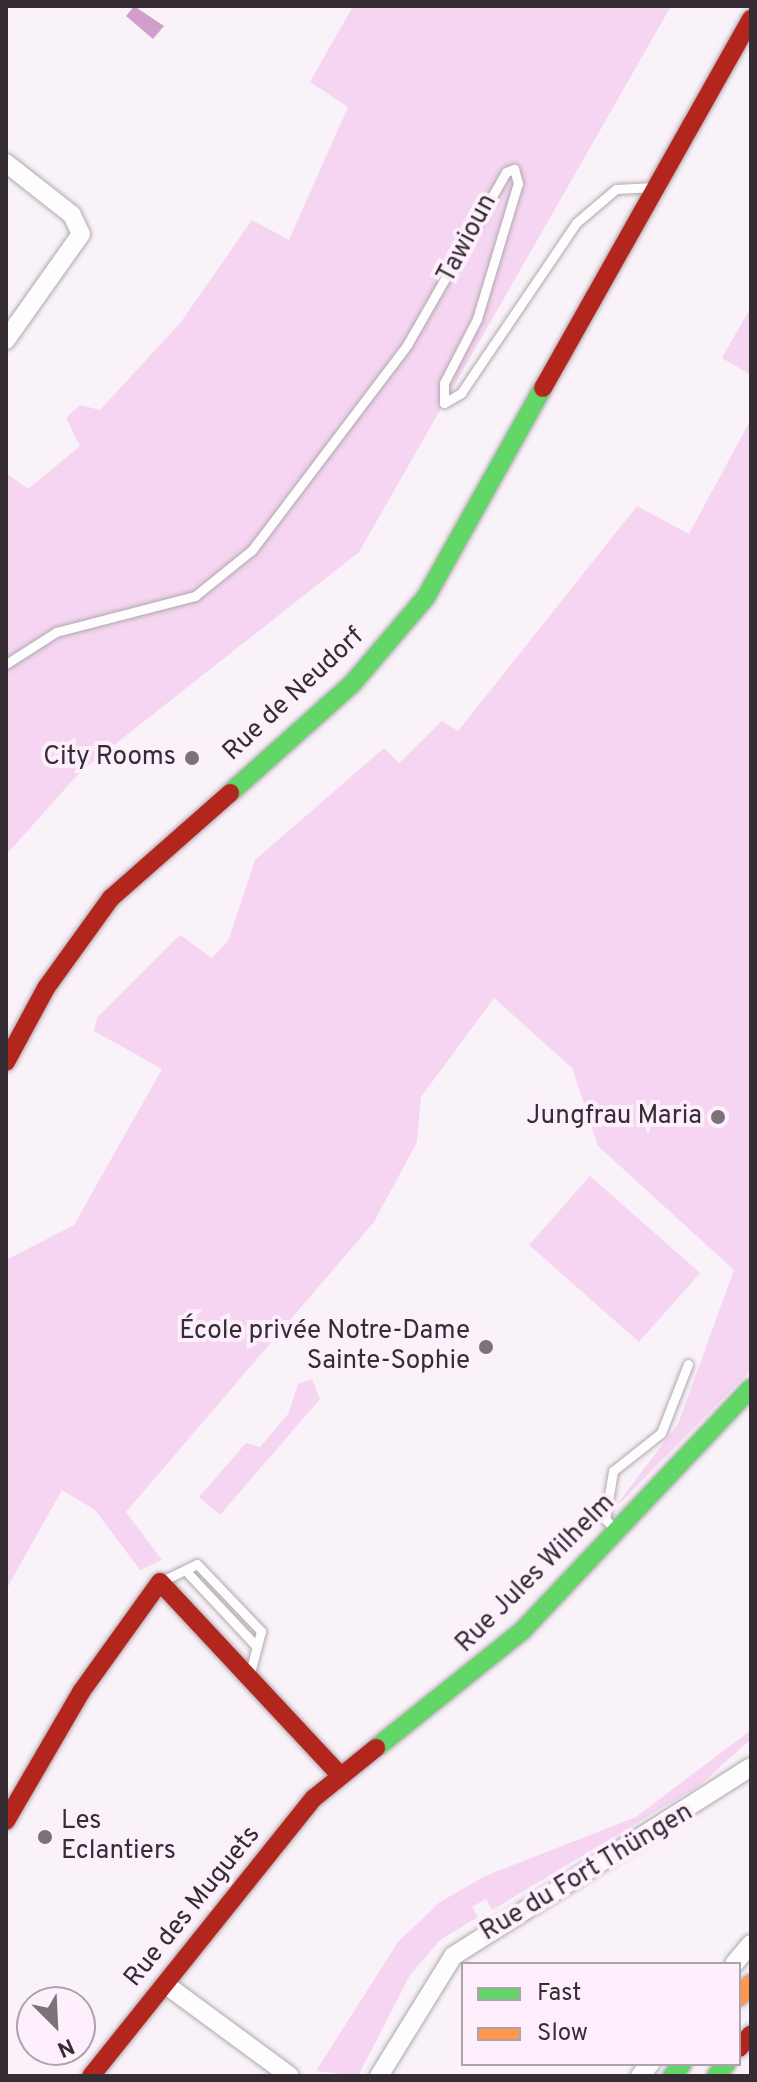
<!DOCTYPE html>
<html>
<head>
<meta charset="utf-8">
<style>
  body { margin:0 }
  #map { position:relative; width:757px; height:2082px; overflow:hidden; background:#faf2f9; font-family:Overpass,sans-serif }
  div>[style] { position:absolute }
  .green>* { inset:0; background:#f5d5f1 }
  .water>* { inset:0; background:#d29ecc }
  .roads { filter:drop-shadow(0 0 2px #b0a8af) drop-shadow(0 0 2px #b0a8af) }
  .lane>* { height:9px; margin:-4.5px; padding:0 4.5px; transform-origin:4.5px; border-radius:4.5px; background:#fefdfe }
  .street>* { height:18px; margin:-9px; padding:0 9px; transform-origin:9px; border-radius:9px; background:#fefdfe }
  .fast>* { height:18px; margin:-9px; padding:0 9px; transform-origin:9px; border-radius:9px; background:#63d668 }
  .slow>* { height:18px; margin:-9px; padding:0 9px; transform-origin:9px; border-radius:9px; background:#ff974d }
  .jam>* { height:18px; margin:-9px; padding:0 9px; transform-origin:9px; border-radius:9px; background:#b3261e }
  .dots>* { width:22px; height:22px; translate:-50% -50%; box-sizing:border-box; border:4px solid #fdeffb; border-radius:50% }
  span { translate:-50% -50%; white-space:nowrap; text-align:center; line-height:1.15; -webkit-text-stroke:8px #fdeffb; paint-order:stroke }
  .street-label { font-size:26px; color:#352c34 }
  .poi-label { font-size:26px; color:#352c34 }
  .right { translate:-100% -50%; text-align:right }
  .left { translate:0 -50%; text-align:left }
  .frame { position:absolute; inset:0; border:8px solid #352c34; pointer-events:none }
  .legend { position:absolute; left:461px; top:1962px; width:280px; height:104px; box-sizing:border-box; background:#fdeffb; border:2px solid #ada1ab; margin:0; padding:10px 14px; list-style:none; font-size:24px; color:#352c34 }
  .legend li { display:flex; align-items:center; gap:16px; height:40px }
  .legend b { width:40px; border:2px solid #ada1ab }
  .north { position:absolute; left:16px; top:1986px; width:80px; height:80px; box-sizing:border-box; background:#fdeffb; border:2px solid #ada1ab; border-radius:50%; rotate:156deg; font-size:22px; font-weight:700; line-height:32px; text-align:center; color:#352c34 }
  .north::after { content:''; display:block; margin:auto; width:28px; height:36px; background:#7a7179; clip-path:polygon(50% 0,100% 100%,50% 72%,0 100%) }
</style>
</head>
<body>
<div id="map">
  <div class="green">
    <div style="clip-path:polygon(353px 6px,671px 6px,359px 552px,81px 771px,6px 855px,6px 473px,28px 489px,80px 446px,66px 418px,80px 405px,100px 410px,181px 322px,252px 220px,289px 240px,348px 107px,310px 82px)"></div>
    <div style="clip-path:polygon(751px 307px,751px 375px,722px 358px)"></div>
    <div style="clip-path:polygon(751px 419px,751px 1370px,612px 1511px,678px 1424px,734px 1270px,598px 1146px,572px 1068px,494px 998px,421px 1097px,417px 1142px,374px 1222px,126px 1512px,162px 1560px,140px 1570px,95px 1510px,62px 1490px,7px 1588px,6px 1260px,74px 1225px,162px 1069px,94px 1031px,97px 1018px,180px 935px,212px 958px,228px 941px,255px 860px,384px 748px,399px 763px,442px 721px,458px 731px,637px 506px,689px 534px)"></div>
    <div style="clip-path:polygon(590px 1176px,700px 1273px,639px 1342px,529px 1245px)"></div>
    <div style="clip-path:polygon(312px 1379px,320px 1399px,220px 1515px,199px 1497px,246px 1443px,260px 1447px,288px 1414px,298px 1384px)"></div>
    <div style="clip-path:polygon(751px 1730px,751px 1739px,700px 1785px,492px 1910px,486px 1899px,472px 1907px,478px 1917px,440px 1940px,410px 1975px,358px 2076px,316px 2071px,398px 1942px,440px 1902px,485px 1876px,636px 1817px)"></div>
  </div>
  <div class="water">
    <div style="clip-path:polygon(134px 6px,164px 26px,153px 39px,126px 16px)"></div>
  </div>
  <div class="roads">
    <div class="lane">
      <div style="left:6px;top:664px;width:59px;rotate:-32.6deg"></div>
      <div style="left:56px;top:632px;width:144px;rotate:-14.5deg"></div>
      <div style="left:195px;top:596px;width:73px;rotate:-38.9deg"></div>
      <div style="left:252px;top:550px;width:257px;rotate:-52.9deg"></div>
      <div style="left:407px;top:345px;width:199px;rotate:-60.2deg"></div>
      <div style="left:506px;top:172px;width:9px;rotate:-21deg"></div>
      <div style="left:514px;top:169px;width:15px;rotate:74deg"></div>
      <div style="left:518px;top:183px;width:142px;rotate:106.8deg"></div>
      <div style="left:477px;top:319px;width:72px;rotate:117.3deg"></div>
      <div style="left:444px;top:383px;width:20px;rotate:90deg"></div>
      <div style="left:444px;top:403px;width:20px;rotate:-30deg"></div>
      <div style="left:461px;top:393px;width:205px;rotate:-55.9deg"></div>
      <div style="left:576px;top:223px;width:52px;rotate:-40.4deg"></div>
      <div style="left:616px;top:189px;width:35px;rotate:-3deg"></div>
      <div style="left:615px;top:1529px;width:14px;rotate:-135deg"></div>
      <div style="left:605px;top:1519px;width:49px;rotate:-80.5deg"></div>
      <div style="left:613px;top:1471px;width:61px;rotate:-38.4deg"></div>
      <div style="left:661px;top:1433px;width:74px;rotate:-68.6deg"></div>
      <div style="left:185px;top:1570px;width:105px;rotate:46.9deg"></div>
      <div style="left:160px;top:1582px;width:41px;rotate:-25.9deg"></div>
      <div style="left:197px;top:1564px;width:93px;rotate:46.3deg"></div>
      <div style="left:261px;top:1631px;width:43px;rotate:104.7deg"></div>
    </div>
    <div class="street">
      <div style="left:6px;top:163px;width:84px;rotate:38.2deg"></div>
      <div style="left:72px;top:215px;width:21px;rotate:65deg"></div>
      <div style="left:81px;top:234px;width:130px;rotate:125.3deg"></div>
      <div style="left:734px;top:1964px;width:26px;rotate:-50deg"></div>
      <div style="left:165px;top:1984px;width:155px;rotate:36.4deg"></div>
      <div style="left:379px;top:2076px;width:141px;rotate:-58.3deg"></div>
      <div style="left:453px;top:1956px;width:353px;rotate:-32.4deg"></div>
      <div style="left:640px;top:2076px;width:16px;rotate:-50deg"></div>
    </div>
    <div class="fast">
      <div style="left:230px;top:793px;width:164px;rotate:-41.8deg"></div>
      <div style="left:352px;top:684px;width:114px;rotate:-49.6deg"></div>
      <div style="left:426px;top:597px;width:240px;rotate:-60.8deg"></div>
      <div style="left:376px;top:1748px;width:186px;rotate:-38.7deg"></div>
      <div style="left:521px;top:1632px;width:335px;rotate:-46.7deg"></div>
      <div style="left:672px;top:2076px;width:16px;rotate:-50deg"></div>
      <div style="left:716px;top:2076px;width:16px;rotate:-50deg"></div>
    </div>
    <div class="slow">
      <div style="left:739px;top:1997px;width:18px;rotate:-49deg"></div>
    </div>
    <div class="jam">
      <div style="left:543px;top:388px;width:424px;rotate:-60.6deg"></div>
      <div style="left:6px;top:1062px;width:84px;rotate:-61.6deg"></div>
      <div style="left:46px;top:988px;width:111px;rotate:-54.2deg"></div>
      <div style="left:111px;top:898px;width:159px;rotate:-41.4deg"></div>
      <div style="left:6px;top:1821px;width:149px;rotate:-59.8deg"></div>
      <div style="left:81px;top:1692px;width:135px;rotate:-54.3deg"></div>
      <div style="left:160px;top:1582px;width:262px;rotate:47deg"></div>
      <div style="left:739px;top:2048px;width:18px;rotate:-49deg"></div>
      <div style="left:91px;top:2076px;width:356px;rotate:-51.3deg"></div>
      <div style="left:314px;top:1798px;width:80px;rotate:-38.9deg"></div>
    </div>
  </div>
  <div class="dots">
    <div style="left:192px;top:758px;background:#7a7179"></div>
    <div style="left:718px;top:1117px;background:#7a7179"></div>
    <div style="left:486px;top:1347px;background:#7a7179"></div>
    <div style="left:45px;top:1837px;background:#7a7179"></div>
  </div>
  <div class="street-label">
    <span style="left:468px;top:239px;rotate:-62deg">Tawioun</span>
    <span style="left:294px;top:695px;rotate:-43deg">Rue de Neudorf</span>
    <span style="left:536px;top:1574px;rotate:-45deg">Rue Jules Wilhelm</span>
    <span style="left:587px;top:1873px;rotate:-31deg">Rue du Fort Thüngen</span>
    <span style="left:193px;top:1907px;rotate:-51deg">Rue des Muguets</span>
  </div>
  <div class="poi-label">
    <span class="right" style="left:176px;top:758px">City Rooms</span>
    <span class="right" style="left:702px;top:1117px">Jungfrau Maria</span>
    <span class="right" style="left:470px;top:1347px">École privée Notre-Dame<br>Sainte-Sophie</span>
    <span class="left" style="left:61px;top:1837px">Les<br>Eclantiers</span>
  </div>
  <div class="frame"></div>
  <ul class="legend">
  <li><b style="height:10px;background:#63d668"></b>Fast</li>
  <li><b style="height:10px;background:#ff974d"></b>Slow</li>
  </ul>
  <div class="north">N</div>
</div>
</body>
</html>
